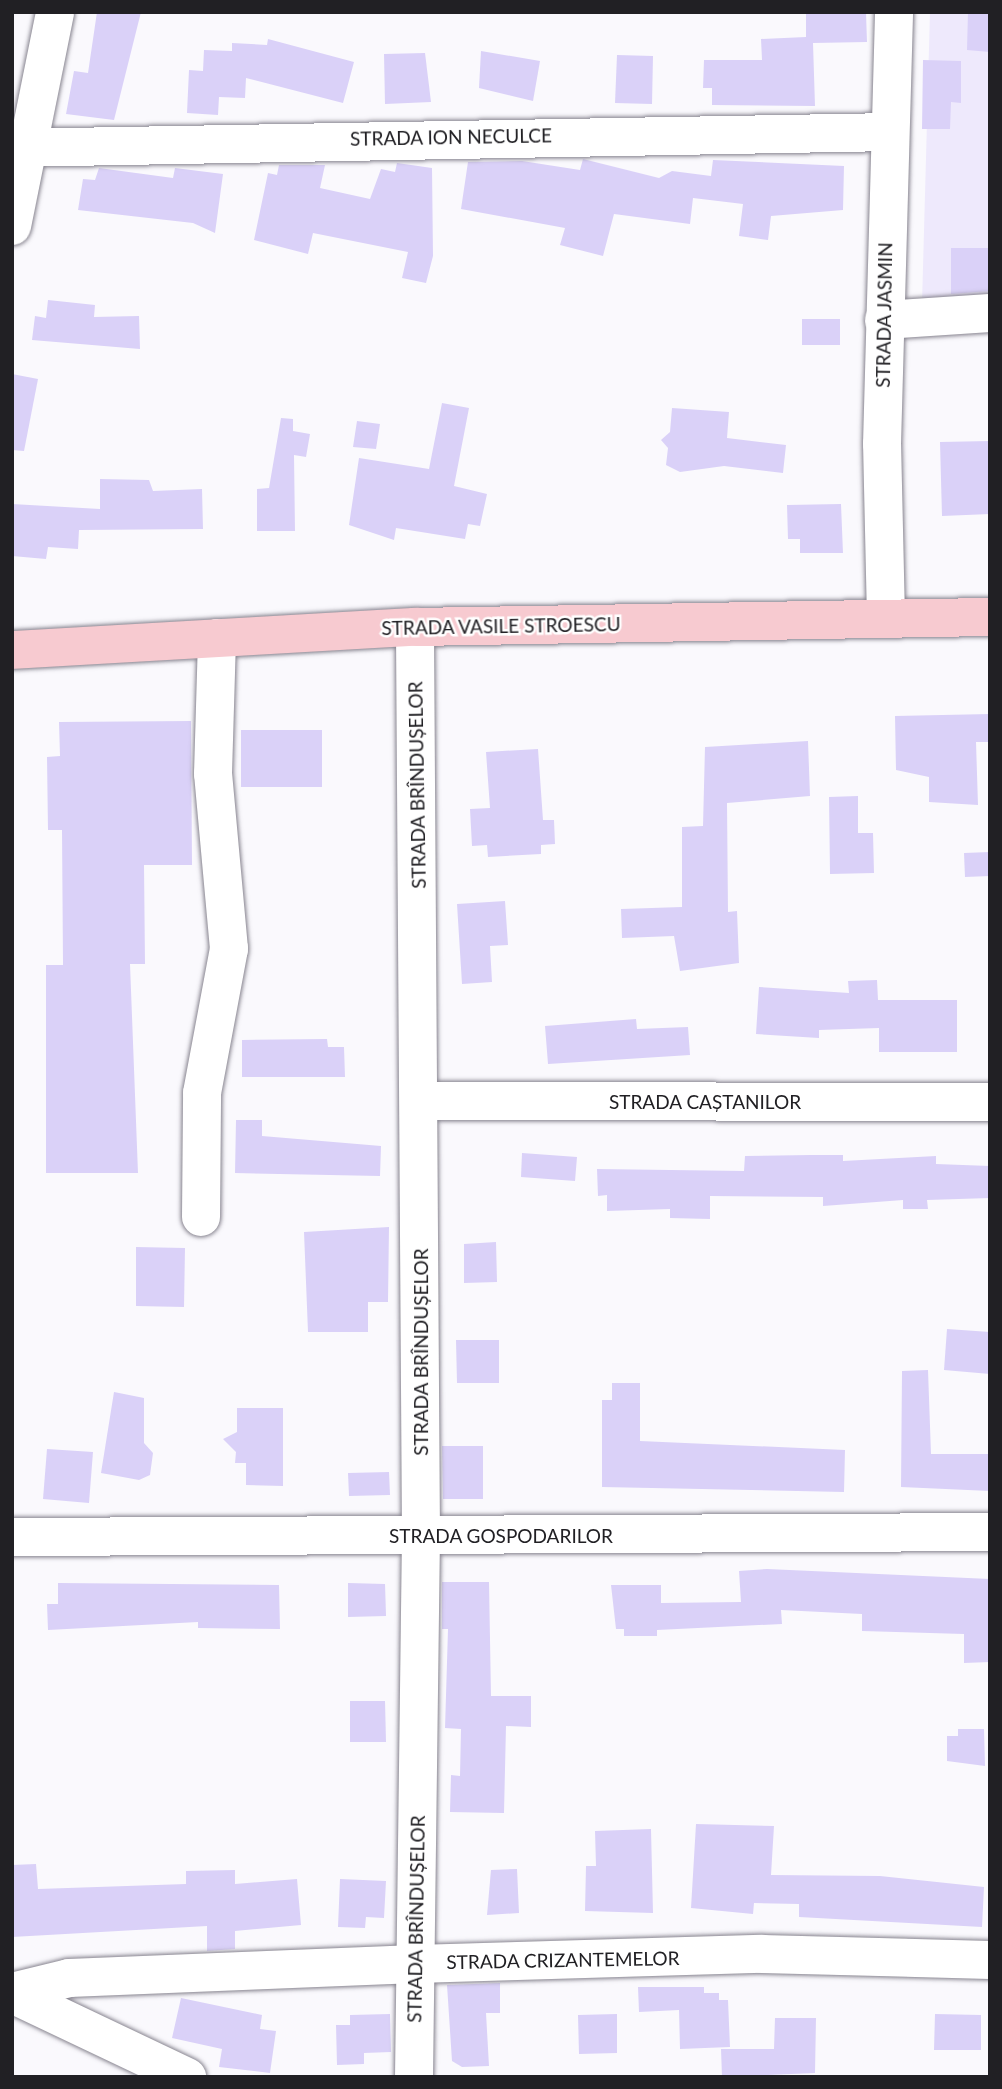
<!DOCTYPE html>
<html>
<head>
<meta charset="utf-8">
<style>
  body { margin:0 }
  #map { position:relative; width:1002px; height:2089px; overflow:hidden; background:#faf9fd; font-family:Lato,sans-serif }
  div>[style] { position:absolute }
  .built>* { inset:0; background:#eee9fc }
  .building>* { inset:0; background:#dad1f8 }
  .roads { filter:drop-shadow(0 0 2px #888590) drop-shadow(0 0 2px #888590) }
  .minor>* { height:38px; margin:-19px; padding:0 19px; transform-origin:19px; border-radius:19px; background:#fff }
  .major>* { height:38px; margin:-19px; padding:0 19px; transform-origin:19px; border-radius:19px; background:#f7cad0 }
  span { translate:-50% -50%; white-space:nowrap; text-align:center; line-height:1.15; -webkit-text-stroke:5px #fff; paint-order:stroke }
  .street-label { font-size:19px; color:#212024 }
  .frame { position:absolute; inset:0; border:14px solid #212024; pointer-events:none }
</style>
</head>
<body>
<div id="map">
  <div class="built">
    <div style="clip-path:polygon(930px 12px,990px 12px,990px 307px,922px 304px)"></div>
  </div>
  <div class="building">
    <div style="clip-path:polygon(97px 12px,141px 12px,114px 120px,66px 114px,74px 71px,88px 73px)"></div>
    <div style="clip-path:polygon(806px 12px,866px 12px,867px 42px,813px 43px,815px 106px,712px 105px,712px 88px,703px 88px,704px 60px,762px 60px,761px 39px,806px 37px)"></div>
    <div style="clip-path:polygon(968px 12px,990px 12px,990px 52px,967px 50px)"></div>
    <div style="clip-path:polygon(268px 39px,354px 62px,343px 103px,246px 78px,245px 98px,219px 97px,218px 115px,187px 113px,189px 70px,203px 71px,204px 50px,232px 51px,232px 43px,267px 45px)"></div>
    <div style="clip-path:polygon(481px 51px,540px 61px,533px 101px,479px 88px)"></div>
    <div style="clip-path:polygon(425px 53px,431px 102px,385px 104px,384px 54px)"></div>
    <div style="clip-path:polygon(617px 55px,653px 56px,652px 104px,615px 103px)"></div>
    <div style="clip-path:polygon(923px 60px,961px 61px,961px 103px,951px 102px,950px 129px,922px 129px)"></div>
    <div style="clip-path:polygon(583px 159px,659px 178px,672px 171px,711px 176px,713px 160px,844px 166px,843px 210px,771px 216px,768px 240px,739px 236px,743px 204px,693px 198px,690px 224px,614px 214px,603px 256px,560px 245px,565px 228px,461px 209px,468px 162px,522px 161px,580px 170px)"></div>
    <div style="clip-path:polygon(397px 163px,432px 168px,433px 256px,426px 283px,402px 278px,408px 252px,313px 233px,308px 254px,254px 240px,268px 173px,277px 175px,279px 165px,325px 165px,320px 188px,370px 199px,381px 169px,395px 172px)"></div>
    <div style="clip-path:polygon(99px 168px,173px 178px,175px 168px,223px 174px,215px 233px,193px 223px,78px 210px,83px 179px,95px 180px)"></div>
    <div style="clip-path:polygon(951px 248px,990px 248px,990px 291px,951px 294px)"></div>
    <div style="clip-path:polygon(48px 300px,95px 305px,94px 317px,139px 316px,140px 349px,32px 340px,35px 316px,46px 318px)"></div>
    <div style="clip-path:polygon(802px 319px,840px 319px,840px 345px,802px 345px)"></div>
    <div style="clip-path:polygon(12px 374px,38px 379px,24px 451px,12px 450px)"></div>
    <div style="clip-path:polygon(442px 403px,469px 408px,454px 486px,487px 494px,480px 526px,468px 524px,465px 539px,396px 528px,394px 540px,349px 525px,359px 458px,429px 469px)"></div>
    <div style="clip-path:polygon(672px 408px,729px 412px,727px 438px,786px 445px,783px 473px,724px 466px,680px 472px,666px 465px,668px 448px,661px 440px,670px 432px)"></div>
    <div style="clip-path:polygon(281px 418px,293px 419px,293px 431px,310px 434px,306px 457px,294px 455px,295px 531px,257px 531px,257px 489px,269px 488px)"></div>
    <div style="clip-path:polygon(357px 421px,380px 424px,376px 449px,353px 447px)"></div>
    <div style="clip-path:polygon(990px 441px,990px 514px,942px 516px,940px 442px)"></div>
    <div style="clip-path:polygon(100px 479px,149px 480px,153px 491px,202px 489px,203px 529px,79px 530px,78px 549px,48px 547px,46px 559px,12px 556px,12px 504px,100px 509px)"></div>
    <div style="clip-path:polygon(841px 504px,843px 553px,800px 553px,800px 539px,788px 539px,787px 505px)"></div>
    <div style="clip-path:polygon(990px 714px,990px 742px,976px 742px,978px 805px,929px 802px,929px 777px,896px 770px,895px 716px)"></div>
    <div style="clip-path:polygon(191px 721px,192px 865px,144px 865px,145px 964px,130px 964px,138px 1173px,46px 1173px,46px 965px,63px 965px,62px 830px,48px 830px,47px 757px,60px 756px,59px 722px)"></div>
    <div style="clip-path:polygon(241px 730px,322px 730px,322px 787px,241px 787px)"></div>
    <div style="clip-path:polygon(808px 741px,810px 796px,727px 803px,728px 912px,737px 911px,739px 963px,680px 971px,674px 936px,622px 938px,621px 909px,682px 907px,682px 827px,703px 826px,705px 747px)"></div>
    <div style="clip-path:polygon(538px 749px,543px 820px,554px 820px,555px 844px,541px 845px,541px 854px,488px 857px,487px 845px,472px 846px,470px 809px,490px 808px,486px 752px)"></div>
    <div style="clip-path:polygon(858px 796px,858px 833px,873px 833px,874px 873px,830px 874px,829px 797px)"></div>
    <div style="clip-path:polygon(990px 852px,990px 876px,965px 877px,964px 853px)"></div>
    <div style="clip-path:polygon(505px 901px,508px 945px,490px 946px,492px 982px,462px 984px,457px 904px)"></div>
    <div style="clip-path:polygon(877px 980px,878px 1000px,957px 1000px,957px 1052px,879px 1052px,879px 1028px,819px 1030px,819px 1038px,756px 1034px,759px 987px,849px 993px,848px 981px)"></div>
    <div style="clip-path:polygon(636px 1019px,637px 1029px,688px 1027px,690px 1055px,548px 1064px,545px 1026px)"></div>
    <div style="clip-path:polygon(327px 1039px,328px 1047px,344px 1047px,345px 1077px,242px 1077px,242px 1040px)"></div>
    <div style="clip-path:polygon(236px 1120px,262px 1120px,262px 1136px,381px 1146px,380px 1176px,235px 1173px)"></div>
    <div style="clip-path:polygon(522px 1153px,577px 1157px,575px 1181px,521px 1177px)"></div>
    <div style="clip-path:polygon(811px 1155px,843px 1155px,843px 1161px,936px 1156px,936px 1164px,990px 1166px,990px 1198px,927px 1200px,928px 1209px,903px 1209px,903px 1200px,823px 1206px,823px 1197px,710px 1196px,710px 1219px,670px 1218px,670px 1209px,607px 1211px,607px 1195px,598px 1196px,597px 1169px,744px 1171px,745px 1156px)"></div>
    <div style="clip-path:polygon(389px 1227px,388px 1302px,368px 1302px,368px 1332px,308px 1332px,304px 1232px)"></div>
    <div style="clip-path:polygon(496px 1242px,497px 1282px,464px 1283px,464px 1244px)"></div>
    <div style="clip-path:polygon(136px 1247px,185px 1248px,184px 1307px,136px 1306px)"></div>
    <div style="clip-path:polygon(947px 1329px,990px 1332px,990px 1374px,944px 1370px)"></div>
    <div style="clip-path:polygon(456px 1340px,499px 1340px,499px 1383px,457px 1383px)"></div>
    <div style="clip-path:polygon(928px 1370px,931px 1454px,990px 1454px,990px 1491px,901px 1487px,902px 1371px)"></div>
    <div style="clip-path:polygon(612px 1383px,640px 1383px,640px 1441px,845px 1450px,844px 1492px,602px 1487px,602px 1400px,612px 1400px)"></div>
    <div style="clip-path:polygon(114px 1392px,144px 1398px,144px 1443px,153px 1453px,150px 1475px,139px 1480px,101px 1473px)"></div>
    <div style="clip-path:polygon(237px 1408px,283px 1408px,283px 1486px,246px 1485px,246px 1463px,235px 1463px,236px 1452px,223px 1439px,237px 1432px)"></div>
    <div style="clip-path:polygon(442px 1446px,483px 1446px,483px 1499px,443px 1499px)"></div>
    <div style="clip-path:polygon(47px 1449px,93px 1452px,89px 1503px,43px 1499px)"></div>
    <div style="clip-path:polygon(389px 1472px,390px 1495px,349px 1496px,348px 1473px)"></div>
    <div style="clip-path:polygon(767px 1569px,990px 1579px,990px 1662px,964px 1663px,964px 1634px,862px 1631px,862px 1614px,781px 1610px,782px 1624px,657px 1630px,657px 1636px,624px 1636px,624px 1629px,616px 1629px,611px 1585px,661px 1585px,661px 1603px,741px 1602px,739px 1571px)"></div>
    <div style="clip-path:polygon(442px 1582px,489px 1582px,491px 1696px,531px 1696px,531px 1727px,506px 1726px,504px 1813px,450px 1812px,451px 1775px,460px 1776px,461px 1729px,445px 1728px,448px 1629px,442px 1629px)"></div>
    <div style="clip-path:polygon(58px 1583px,279px 1585px,280px 1629px,198px 1628px,198px 1622px,48px 1630px,47px 1604px,58px 1604px)"></div>
    <div style="clip-path:polygon(348px 1583px,385px 1584px,386px 1616px,348px 1617px)"></div>
    <div style="clip-path:polygon(350px 1701px,385px 1701px,386px 1742px,350px 1742px)"></div>
    <div style="clip-path:polygon(958px 1729px,984px 1729px,985px 1766px,947px 1761px,947px 1736px,958px 1736px)"></div>
    <div style="clip-path:polygon(696px 1824px,774px 1826px,771px 1875px,880px 1876px,984px 1887px,982px 1927px,799px 1917px,799px 1904px,754px 1903px,753px 1914px,691px 1908px)"></div>
    <div style="clip-path:polygon(651px 1829px,653px 1913px,585px 1911px,586px 1866px,596px 1866px,595px 1831px)"></div>
    <div style="clip-path:polygon(36px 1864px,38px 1889px,186px 1884px,186px 1871px,235px 1870px,235px 1884px,297px 1879px,301px 1925px,235px 1931px,235px 1949px,207px 1951px,207px 1926px,12px 1937px,12px 1865px)"></div>
    <div style="clip-path:polygon(517px 1869px,519px 1913px,487px 1915px,491px 1870px)"></div>
    <div style="clip-path:polygon(340px 1879px,386px 1881px,384px 1918px,366px 1917px,365px 1928px,338px 1927px)"></div>
    <div style="clip-path:polygon(500px 1983px,500px 2013px,486px 2013px,489px 2066px,462px 2067px,452px 2061px,447px 1985px)"></div>
    <div style="clip-path:polygon(638px 1987px,704px 1987px,704px 1993px,719px 1993px,719px 2000px,728px 2000px,730px 2047px,680px 2049px,679px 2010px,639px 2012px)"></div>
    <div style="clip-path:polygon(181px 1998px,262px 2015px,260px 2029px,276px 2031px,270px 2073px,219px 2067px,222px 2049px,172px 2038px)"></div>
    <div style="clip-path:polygon(390px 2014px,391px 2052px,364px 2053px,364px 2064px,337px 2065px,336px 2025px,350px 2025px,350px 2015px)"></div>
    <div style="clip-path:polygon(617px 2014px,617px 2053px,579px 2054px,578px 2015px)"></div>
    <div style="clip-path:polygon(935px 2014px,981px 2015px,981px 2050px,934px 2050px)"></div>
    <div style="clip-path:polygon(775px 2018px,816px 2018px,815px 2073px,722px 2077px,721px 2049px,774px 2049px)"></div>
  </div>
  <div class="roads">
    <div class="minor">
      <div style="left:12px;top:148px;width:878px;rotate:-1.04deg"></div>
      <div style="left:12px;top:226px;width:218px;rotate:-78.6deg"></div>
      <div style="left:884px;top:320px;width:106px;rotate:-3.8deg"></div>
      <div style="left:886px;top:618px;width:174px;rotate:-91.3deg"></div>
      <div style="left:882px;top:444px;width:432px;rotate:-88.4deg"></div>
      <div style="left:421px;top:1101px;width:569px;rotate:0.1deg"></div>
      <div style="left:201px;top:1217px;width:124px;rotate:-89.5deg"></div>
      <div style="left:202px;top:1093px;width:147px;rotate:-79.4deg"></div>
      <div style="left:229px;top:949px;width:176px;rotate:-95.2deg"></div>
      <div style="left:213px;top:774px;width:136px;rotate:-88.3deg"></div>
      <div style="left:12px;top:1537px;width:978px;rotate:-0.29deg"></div>
      <div style="left:12px;top:1992px;width:59px;rotate:-13.8deg"></div>
      <div style="left:69px;top:1978px;width:347px;rotate:-2.3deg"></div>
      <div style="left:416px;top:1964px;width:346px;rotate:-1.7deg"></div>
      <div style="left:762px;top:1954px;width:228px;rotate:1.5deg"></div>
      <div style="left:12px;top:1994px;width:194px;rotate:25.4deg"></div>
      <div style="left:414px;top:2077px;width:540px;rotate:-89.26deg"></div>
      <div style="left:421px;top:1537px;width:910px;rotate:-90.38deg"></div>
    </div>
    <div class="major">
      <div style="left:12px;top:650px;width:404px;rotate:-3.3deg"></div>
      <div style="left:415px;top:627px;width:575px;rotate:-1deg"></div>
    </div>
  </div>
  <div class="street-label">
    <span style="left:451px;top:137px;rotate:-1deg">STRADA ION NECULCE</span>
    <span style="left:884px;top:315px;rotate:-89deg">STRADA JASMIN</span>
    <span style="left:501px;top:626px;rotate:-1deg">STRADA VASILE STROESCU</span>
    <span style="left:417px;top:785px;rotate:-91deg">STRADA BRÎNDUȘELOR</span>
    <span style="left:705px;top:1102px">STRADA CAȘTANILOR</span>
    <span style="left:421px;top:1352px;rotate:-90deg">STRADA BRÎNDUȘELOR</span>
    <span style="left:501px;top:1536px">STRADA GOSPODARILOR</span>
    <span style="left:416px;top:1919px;rotate:-89deg">STRADA BRÎNDUȘELOR</span>
    <span style="left:563px;top:1960px;rotate:-1deg">STRADA CRIZANTEMELOR</span>
  </div>
  <div class="frame"></div>
</div>
</body>
</html>
